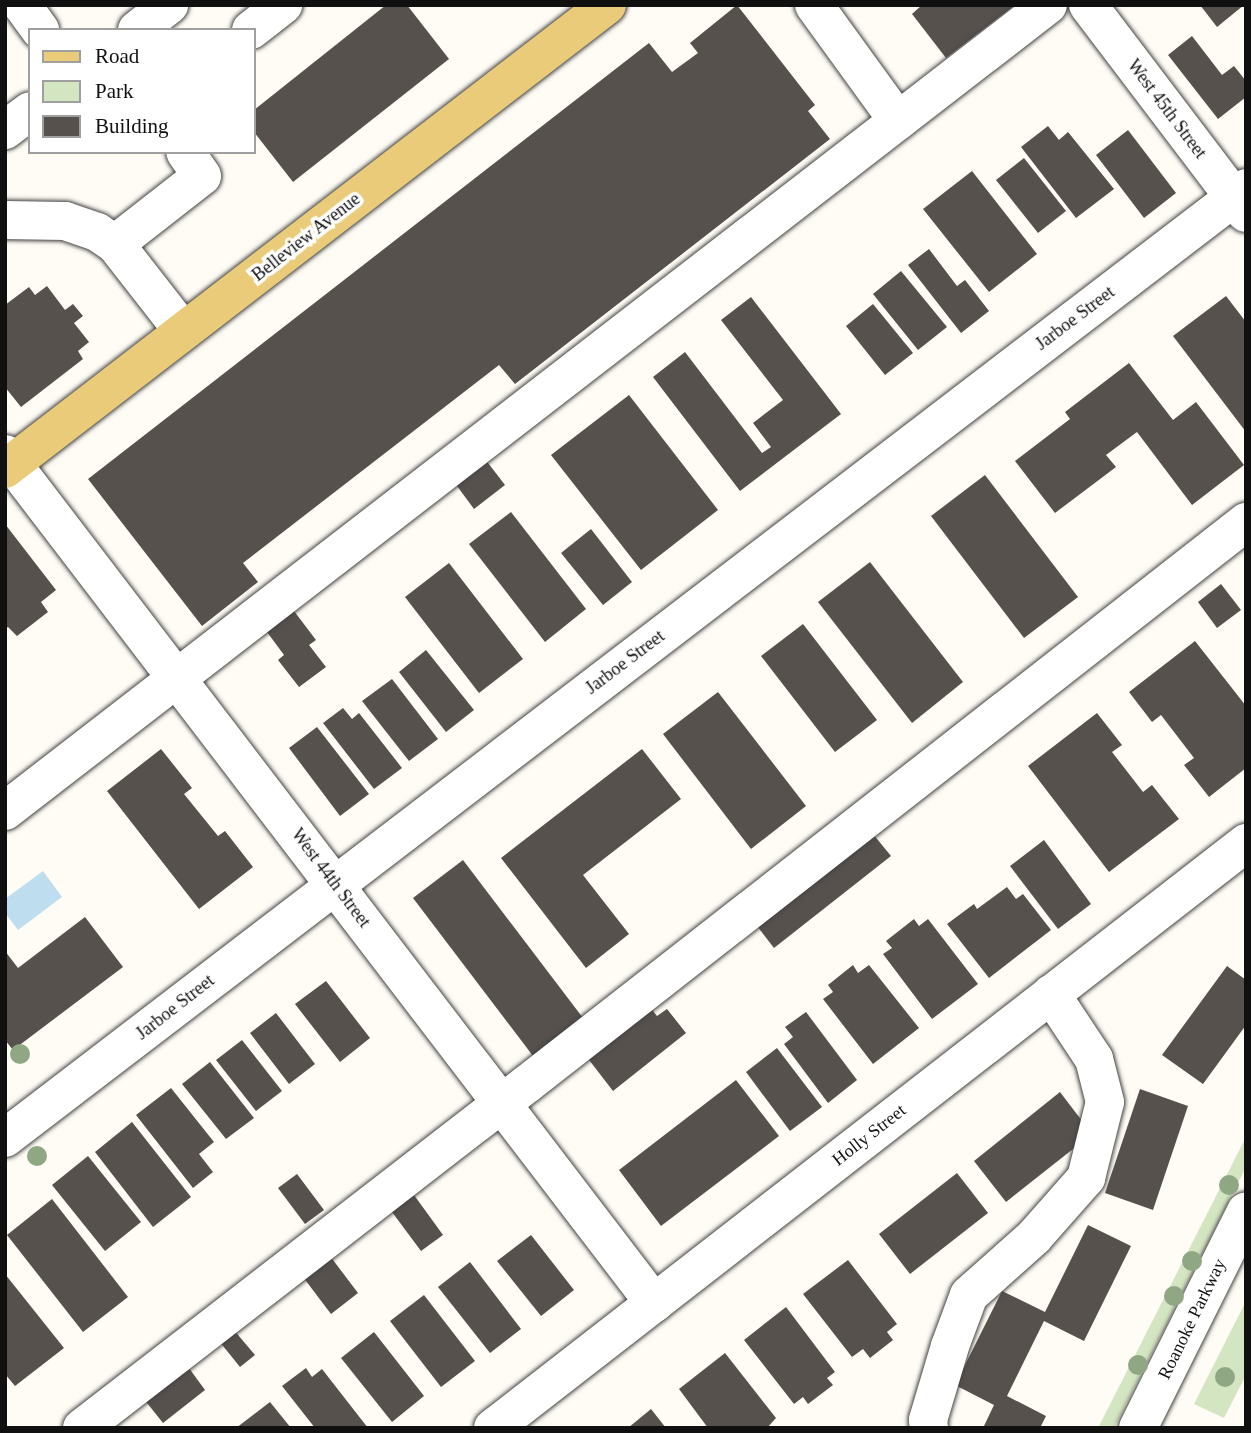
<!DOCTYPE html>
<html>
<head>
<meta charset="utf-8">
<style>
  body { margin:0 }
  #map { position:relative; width:1251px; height:1433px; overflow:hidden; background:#fefcf4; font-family:"Times New Roman",serif }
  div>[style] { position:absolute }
  .green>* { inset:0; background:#d4e5c1 }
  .water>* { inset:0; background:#bedef0 }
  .building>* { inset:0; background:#57514e }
  .roads { filter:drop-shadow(0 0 2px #434343) drop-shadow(0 0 2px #434343) }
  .minor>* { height:38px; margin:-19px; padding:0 19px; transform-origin:19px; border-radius:19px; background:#fff }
  .major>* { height:38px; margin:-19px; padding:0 19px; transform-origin:19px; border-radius:19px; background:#e9cb79 }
  .trees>* { width:20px; height:20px; margin:-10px; border-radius:50%; background:#8fa783 }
  span { translate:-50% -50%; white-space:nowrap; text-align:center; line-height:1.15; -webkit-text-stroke:7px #fff; paint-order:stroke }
  .street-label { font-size:18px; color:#101010 }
  .frame { position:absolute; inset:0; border:7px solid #101010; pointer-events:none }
  .legend { position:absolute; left:28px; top:28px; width:228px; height:126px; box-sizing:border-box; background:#fff; border:2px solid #9f9f9f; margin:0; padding:9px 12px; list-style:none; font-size:21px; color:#101010 }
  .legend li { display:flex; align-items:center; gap:14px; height:35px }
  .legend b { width:35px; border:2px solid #9f9f9f }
</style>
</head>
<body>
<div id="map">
  <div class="green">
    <div style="clip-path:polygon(1246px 1137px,1246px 1167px,1114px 1428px,1098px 1428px)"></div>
    <div style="clip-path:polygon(1246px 1301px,1246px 1375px,1224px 1418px,1194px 1404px)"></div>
  </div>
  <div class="water">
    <div style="clip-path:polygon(43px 871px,62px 897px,18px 930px,5px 913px,5px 899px)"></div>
  </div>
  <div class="building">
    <div style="clip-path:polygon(386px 5px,407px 5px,449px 59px,293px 182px,254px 132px,254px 110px)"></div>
    <div style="clip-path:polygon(737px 5px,815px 105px,808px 111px,830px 139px,515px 384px,499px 365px,243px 563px,258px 582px,202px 626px,88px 479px,649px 43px,672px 72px,698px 53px,690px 43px)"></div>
    <div style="clip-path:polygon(922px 5px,1015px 5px,946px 58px,912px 14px)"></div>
    <div style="clip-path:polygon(1200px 5px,1244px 5px,1217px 27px)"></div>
    <div style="clip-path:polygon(1192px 36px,1222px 75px,1234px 66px,1246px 81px,1246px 97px,1218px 119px,1168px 55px)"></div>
    <div style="clip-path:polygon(1048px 126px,1059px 140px,1068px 132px,1114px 189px,1076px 218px,1021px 147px)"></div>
    <div style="clip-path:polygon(1128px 130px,1176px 193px,1144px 218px,1096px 155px)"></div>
    <div style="clip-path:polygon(1024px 158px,1066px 211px,1038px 233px,996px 180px)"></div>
    <div style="clip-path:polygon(972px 171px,1037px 254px,989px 292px,923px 209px)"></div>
    <div style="clip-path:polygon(929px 249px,957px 286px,965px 280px,989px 311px,961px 333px,908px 265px)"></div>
    <div style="clip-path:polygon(901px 271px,947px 327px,918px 350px,873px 294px)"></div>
    <div style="clip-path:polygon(47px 286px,65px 310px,73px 304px,83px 316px,74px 323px,89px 342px,78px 351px,83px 359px,21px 407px,5px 387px,5px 305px,29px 287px,35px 295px)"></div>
    <div style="clip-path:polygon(1226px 296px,1246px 322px,1246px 432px,1173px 336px)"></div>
    <div style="clip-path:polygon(751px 297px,841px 414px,740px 491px,653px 377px,685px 352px,762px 453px,771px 447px,753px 423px,783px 400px,721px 320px)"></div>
    <div style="clip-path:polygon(873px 304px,913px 353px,885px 375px,846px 326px)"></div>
    <div style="clip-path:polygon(1129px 363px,1173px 420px,1196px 402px,1244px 465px,1192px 505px,1137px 432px,1106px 455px,1116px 467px,1055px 513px,1015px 461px,1070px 419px,1065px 412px)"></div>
    <div style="clip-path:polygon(629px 395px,718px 510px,641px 570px,551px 455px)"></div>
    <div style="clip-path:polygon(485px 459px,505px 485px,474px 509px,454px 482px)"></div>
    <div style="clip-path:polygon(985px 475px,1078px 597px,1024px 638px,931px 516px)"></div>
    <div style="clip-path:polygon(511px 512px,586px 609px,545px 642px,469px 544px)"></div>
    <div style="clip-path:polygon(5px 524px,56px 590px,41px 602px,48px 612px,17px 636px,8px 627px,5px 629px)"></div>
    <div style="clip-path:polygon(591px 529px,632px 582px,603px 605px,561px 553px)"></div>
    <div style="clip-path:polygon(870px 562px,963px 682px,912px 723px,818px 602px)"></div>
    <div style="clip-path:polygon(449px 563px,523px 659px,479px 693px,405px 597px)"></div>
    <div style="clip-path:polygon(1221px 584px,1241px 610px,1217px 628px,1198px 602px)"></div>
    <div style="clip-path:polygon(294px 611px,316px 640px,309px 645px,326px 667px,299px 687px,278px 660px,284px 655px,267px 632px)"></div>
    <div style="clip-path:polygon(803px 624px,877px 720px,835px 752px,761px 656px)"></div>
    <div style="clip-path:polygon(1195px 641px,1246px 706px,1246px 768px,1209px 797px,1184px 765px,1194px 758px,1161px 715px,1152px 722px,1129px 692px)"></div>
    <div style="clip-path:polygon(426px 650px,474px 710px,446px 732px,399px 672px)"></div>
    <div style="clip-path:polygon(392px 679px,438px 739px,409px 761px,362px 701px)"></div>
    <div style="clip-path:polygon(718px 692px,806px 806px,751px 849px,663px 734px)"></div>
    <div style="clip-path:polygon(343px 708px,352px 719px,359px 713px,402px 768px,374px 789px,323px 723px)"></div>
    <div style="clip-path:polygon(1097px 713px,1122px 745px,1112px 752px,1143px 792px,1152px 785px,1179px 819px,1109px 872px,1028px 766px)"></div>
    <div style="clip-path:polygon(317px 727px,369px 794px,340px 816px,289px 748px)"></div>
    <div style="clip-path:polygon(161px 749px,192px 788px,184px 794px,218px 836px,225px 831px,253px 867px,199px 909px,107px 791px)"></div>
    <div style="clip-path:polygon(642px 749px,681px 799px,583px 875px,629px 934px,586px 968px,501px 858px)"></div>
    <div style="clip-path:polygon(873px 834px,891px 856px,774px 948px,757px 926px)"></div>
    <div style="clip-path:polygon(1044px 840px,1091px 904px,1058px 929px,1010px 866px)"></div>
    <div style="clip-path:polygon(463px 860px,583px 1018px,533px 1056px,413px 898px)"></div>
    <div style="clip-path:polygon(1007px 887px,1016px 899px,1023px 894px,1051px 930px,989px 978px,947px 924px,974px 904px,977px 909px)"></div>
    <div style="clip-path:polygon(85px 917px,123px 967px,13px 1050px,5px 1040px,5px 951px,18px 968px)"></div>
    <div style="clip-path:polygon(914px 919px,919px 926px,928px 919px,978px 984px,932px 1019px,883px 954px,892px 948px,886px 941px)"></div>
    <div style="clip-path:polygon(853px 965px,858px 973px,869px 965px,919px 1028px,873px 1064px,823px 999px,833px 992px,828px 985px)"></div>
    <div style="clip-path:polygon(1227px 966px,1246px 980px,1246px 1025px,1203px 1084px,1162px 1055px)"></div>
    <div style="clip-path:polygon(326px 981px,370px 1038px,340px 1062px,295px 1004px)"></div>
    <div style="clip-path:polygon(649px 1006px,657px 1016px,667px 1009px,686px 1033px,613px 1091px,586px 1056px)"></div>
    <div style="clip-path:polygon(806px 1012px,857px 1080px,828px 1103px,784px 1044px,793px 1037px,785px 1027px)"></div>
    <div style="clip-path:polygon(276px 1013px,315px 1064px,289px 1084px,250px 1033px)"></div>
    <div style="clip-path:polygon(242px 1040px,282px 1091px,256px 1111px,216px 1060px)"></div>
    <div style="clip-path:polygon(777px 1048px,822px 1107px,790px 1131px,746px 1072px)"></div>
    <div style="clip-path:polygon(210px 1062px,254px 1118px,226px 1139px,182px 1084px)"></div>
    <div style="clip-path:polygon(736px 1080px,779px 1136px,661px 1226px,619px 1170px)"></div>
    <div style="clip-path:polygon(171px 1088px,214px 1142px,199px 1154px,213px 1172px,193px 1188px,136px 1115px)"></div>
    <div style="clip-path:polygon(1140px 1089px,1188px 1106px,1153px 1210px,1105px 1193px)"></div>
    <div style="clip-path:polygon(1060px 1092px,1092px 1134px,1006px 1202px,974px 1161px)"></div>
    <div style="clip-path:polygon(132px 1122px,191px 1197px,153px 1227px,95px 1152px)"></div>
    <div style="clip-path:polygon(88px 1156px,141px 1222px,105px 1251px,52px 1185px)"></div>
    <div style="clip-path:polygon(957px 1173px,988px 1213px,910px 1274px,879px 1234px)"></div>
    <div style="clip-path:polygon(297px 1174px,324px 1210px,305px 1224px,278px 1188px)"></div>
    <div style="clip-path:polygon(414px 1195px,443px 1235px,421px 1251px,392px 1212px)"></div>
    <div style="clip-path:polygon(52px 1199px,128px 1297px,83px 1332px,7px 1235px)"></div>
    <div style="clip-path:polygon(1088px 1225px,1131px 1246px,1084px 1341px,1044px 1321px,1007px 1396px,1046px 1416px,1040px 1428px,983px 1428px,994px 1405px,955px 1385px,1002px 1291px,1045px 1312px)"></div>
    <div style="clip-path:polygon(531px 1235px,574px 1290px,541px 1316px,497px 1261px)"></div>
    <div style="clip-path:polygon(330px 1256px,358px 1293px,331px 1314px,303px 1277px)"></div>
    <div style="clip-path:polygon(848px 1260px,897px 1324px,887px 1332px,893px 1340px,870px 1358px,863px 1349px,852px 1357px,803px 1294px)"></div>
    <div style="clip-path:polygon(470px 1262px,521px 1329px,490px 1353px,438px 1287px)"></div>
    <div style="clip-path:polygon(5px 1274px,64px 1348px,15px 1386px,5px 1374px)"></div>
    <div style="clip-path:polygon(424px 1295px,475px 1361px,441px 1387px,390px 1321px)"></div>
    <div style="clip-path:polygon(786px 1307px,835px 1372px,827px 1378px,833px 1385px,808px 1404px,803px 1397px,794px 1404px,744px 1340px)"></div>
    <div style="clip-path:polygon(233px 1329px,255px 1355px,240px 1367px,219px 1341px)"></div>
    <div style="clip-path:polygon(374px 1332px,424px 1396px,392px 1422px,341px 1358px)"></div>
    <div style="clip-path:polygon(725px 1353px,776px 1418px,767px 1428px,708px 1428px,679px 1389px)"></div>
    <div style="clip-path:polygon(186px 1364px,205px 1390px,163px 1423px,143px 1398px)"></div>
    <div style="clip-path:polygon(306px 1368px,312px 1377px,322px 1369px,368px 1428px,315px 1428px,282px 1386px)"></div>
    <div style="clip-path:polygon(270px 1402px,291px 1428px,236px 1428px)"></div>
    <div style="clip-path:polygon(651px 1409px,666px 1428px,628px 1428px)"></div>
  </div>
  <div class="roads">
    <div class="minor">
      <div style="left:22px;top:5px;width:31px;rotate:54deg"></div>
      <div style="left:814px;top:5px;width:143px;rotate:54.1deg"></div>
      <div style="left:1088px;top:5px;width:261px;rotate:52.8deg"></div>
      <div style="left:137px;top:30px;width:41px;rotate:-38deg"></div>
      <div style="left:251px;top:30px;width:41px;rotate:-38deg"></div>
      <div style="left:5px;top:130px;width:31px;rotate:-37deg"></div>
      <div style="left:5px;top:220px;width:60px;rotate:1deg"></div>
      <div style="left:65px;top:221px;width:34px;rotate:19deg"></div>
      <div style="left:97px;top:232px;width:22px;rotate:34deg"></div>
      <div style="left:183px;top:331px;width:110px;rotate:-128deg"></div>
      <div style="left:115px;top:244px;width:110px;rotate:-38deg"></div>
      <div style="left:202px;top:176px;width:29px;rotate:-125deg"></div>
      <div style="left:5px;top:454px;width:1069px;rotate:52.6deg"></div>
      <div style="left:5px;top:811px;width:1318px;rotate:-37.7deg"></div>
      <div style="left:5px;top:1138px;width:1563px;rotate:-37.43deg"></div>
      <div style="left:82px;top:1428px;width:562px;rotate:-37.71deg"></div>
      <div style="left:527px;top:1084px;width:913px;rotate:-38.01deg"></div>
      <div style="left:493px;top:1428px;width:954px;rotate:-37.84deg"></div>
      <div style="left:929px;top:1428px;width:8px;rotate:-97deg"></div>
      <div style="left:928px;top:1420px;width:77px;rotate:-73.4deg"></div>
      <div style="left:950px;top:1346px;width:54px;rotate:-69.6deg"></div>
      <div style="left:969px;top:1295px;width:87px;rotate:-41.7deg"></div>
      <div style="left:1034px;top:1237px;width:79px;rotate:-48.6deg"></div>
      <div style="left:1086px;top:1178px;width:78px;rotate:-76deg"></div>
      <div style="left:1105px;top:1102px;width:44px;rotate:-104.3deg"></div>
      <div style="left:1094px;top:1059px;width:78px;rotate:-123.5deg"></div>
      <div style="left:1138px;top:1428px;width:242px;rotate:-63.5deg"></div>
    </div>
    <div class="major">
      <div style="left:5px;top:469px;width:760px;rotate:-37.62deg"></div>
    </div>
  </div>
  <div class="trees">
    <div style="left:20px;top:1054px"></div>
    <div style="left:37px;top:1156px"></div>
    <div style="left:1229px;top:1185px"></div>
    <div style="left:1192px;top:1261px"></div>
    <div style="left:1174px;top:1296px"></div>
    <div style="left:1138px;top:1365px"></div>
    <div style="left:1225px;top:1377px"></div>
  </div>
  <div class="street-label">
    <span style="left:1167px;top:109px;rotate:53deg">West 45th Street</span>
    <span style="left:306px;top:237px;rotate:-38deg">Belleview Avenue</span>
    <span style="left:1075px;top:318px;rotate:-37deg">Jarboe Street</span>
    <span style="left:625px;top:662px;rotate:-37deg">Jarboe Street</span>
    <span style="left:331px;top:878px;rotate:53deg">West 44th Street</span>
    <span style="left:175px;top:1007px;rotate:-38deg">Jarboe Street</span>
    <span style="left:869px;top:1135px;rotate:-38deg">Holly Street</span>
    <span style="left:1192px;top:1319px;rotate:-64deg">Roanoke Parkway</span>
  </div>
  <div class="frame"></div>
  <ul class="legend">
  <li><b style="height:9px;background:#e9cb79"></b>Road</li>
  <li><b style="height:19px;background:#d4e5c1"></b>Park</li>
  <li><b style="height:19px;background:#57514e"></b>Building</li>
  </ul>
</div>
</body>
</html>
